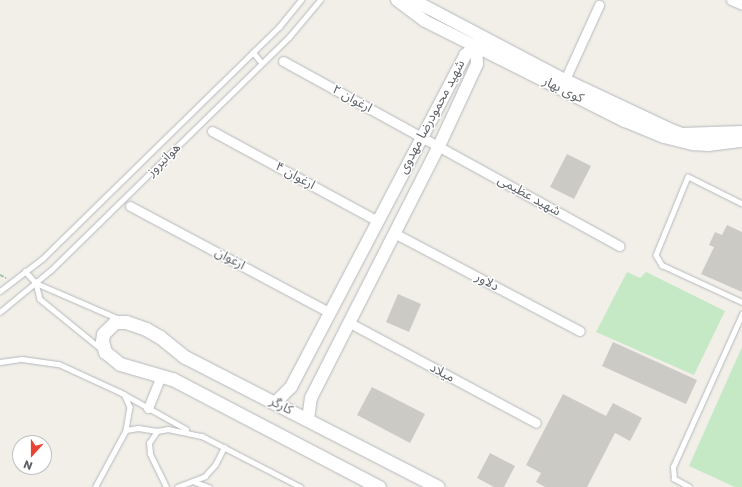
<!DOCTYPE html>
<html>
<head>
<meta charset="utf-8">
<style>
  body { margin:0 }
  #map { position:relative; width:742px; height:487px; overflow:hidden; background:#f1efe8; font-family:Poppins,"Noto Sans Arabic",sans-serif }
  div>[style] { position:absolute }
  .green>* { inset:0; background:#c5e8c5 }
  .building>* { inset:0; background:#cccac5 }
  .path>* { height:2px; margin-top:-1px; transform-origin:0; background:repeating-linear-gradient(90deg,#9cc7a9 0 4px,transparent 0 6px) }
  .roads { filter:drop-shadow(0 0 1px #b5b8bc) drop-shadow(0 0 1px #b5b8bc) }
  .service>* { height:4.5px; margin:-2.25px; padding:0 2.25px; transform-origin:2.25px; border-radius:2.25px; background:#fff }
  .minor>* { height:9px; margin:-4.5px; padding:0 4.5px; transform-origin:4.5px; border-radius:4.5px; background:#fff }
  .tertiary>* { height:12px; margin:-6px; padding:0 6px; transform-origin:6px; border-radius:6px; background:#fff }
  .secondary>* { height:13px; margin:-6.5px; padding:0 6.5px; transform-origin:6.5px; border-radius:6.5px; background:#fff }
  span { translate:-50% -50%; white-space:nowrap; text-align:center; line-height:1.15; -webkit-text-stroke:3px #fff; paint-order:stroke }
  .street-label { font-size:13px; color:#5f6368 }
  .north { position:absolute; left:12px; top:435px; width:40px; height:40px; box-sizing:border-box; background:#fff; border:1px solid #bfc1c3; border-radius:50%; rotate:201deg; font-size:11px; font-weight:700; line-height:16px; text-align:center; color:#5f6368 }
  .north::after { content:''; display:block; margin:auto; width:14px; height:18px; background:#ea4335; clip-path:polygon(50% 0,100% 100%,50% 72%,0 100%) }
</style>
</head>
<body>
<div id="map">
  <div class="green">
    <div style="clip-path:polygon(627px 272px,640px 278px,646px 272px,725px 311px,694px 375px,596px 332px)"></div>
    <div style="clip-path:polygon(742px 347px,742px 487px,735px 487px,689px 466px)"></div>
  </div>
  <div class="building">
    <div style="clip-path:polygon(567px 154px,591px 166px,574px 199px,550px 187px)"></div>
    <div style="clip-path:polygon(727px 225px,742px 232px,742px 292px,701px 274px,714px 247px,709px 245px,715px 232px,722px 235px)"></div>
    <div style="clip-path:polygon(398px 294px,421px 304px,409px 332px,386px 322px)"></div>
    <div style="clip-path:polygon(613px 342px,697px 380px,686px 404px,602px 366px)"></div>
    <div style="clip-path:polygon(372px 387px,425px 414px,410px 443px,357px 415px)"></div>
    <div style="clip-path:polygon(563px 394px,606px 416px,613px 403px,642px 418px,630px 441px,615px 433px,587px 487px,545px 487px,536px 482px,541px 473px,526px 465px)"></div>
    <div style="clip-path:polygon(490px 453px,515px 466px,504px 487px,494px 487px,477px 478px)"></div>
  </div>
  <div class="path">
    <div style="left:0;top:275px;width:7px;rotate:27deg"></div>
  </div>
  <div class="roads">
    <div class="service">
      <div style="left:253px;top:52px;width:14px;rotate:51deg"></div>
      <div style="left:742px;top:204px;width:60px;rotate:-153.4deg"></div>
      <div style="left:688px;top:177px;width:84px;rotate:112.3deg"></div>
      <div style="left:656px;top:255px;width:12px;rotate:59deg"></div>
      <div style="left:662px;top:265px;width:88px;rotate:24.8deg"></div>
      <div style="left:25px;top:271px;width:16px;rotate:47deg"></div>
      <div style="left:36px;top:283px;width:88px;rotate:23.4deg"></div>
      <div style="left:36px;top:283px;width:16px;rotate:76deg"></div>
      <div style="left:40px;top:299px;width:77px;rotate:39.2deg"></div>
      <div style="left:0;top:291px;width:53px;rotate:-37.3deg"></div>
      <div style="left:42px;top:259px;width:332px;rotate:-44.4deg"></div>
      <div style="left:279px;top:27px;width:35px;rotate:-51deg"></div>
      <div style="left:0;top:312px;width:66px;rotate:-39.5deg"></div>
      <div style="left:51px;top:270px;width:333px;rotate:-44.4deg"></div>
      <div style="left:289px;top:37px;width:48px;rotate:-50deg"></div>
      <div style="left:0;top:362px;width:22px;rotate:-8deg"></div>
      <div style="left:22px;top:359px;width:37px;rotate:8deg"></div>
      <div style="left:59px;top:364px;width:67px;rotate:24.7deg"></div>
      <div style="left:120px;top:392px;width:76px;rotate:29.3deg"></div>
      <div style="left:124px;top:394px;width:14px;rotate:65deg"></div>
      <div style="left:130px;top:407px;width:23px;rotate:100deg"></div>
      <div style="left:195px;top:482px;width:15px;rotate:20deg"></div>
      <div style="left:95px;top:487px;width:65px;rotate:-61.5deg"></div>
      <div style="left:126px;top:430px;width:12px;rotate:-9deg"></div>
      <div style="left:138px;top:428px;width:19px;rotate:9deg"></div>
      <div style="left:166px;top:487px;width:37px;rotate:-116deg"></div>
      <div style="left:150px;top:454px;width:11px;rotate:-95deg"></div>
      <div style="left:149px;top:443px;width:14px;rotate:-56deg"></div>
      <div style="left:157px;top:431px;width:11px;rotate:-10deg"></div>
      <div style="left:168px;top:429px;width:35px;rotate:12deg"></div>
      <div style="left:202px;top:436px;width:111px;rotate:27.3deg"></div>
      <div style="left:177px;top:487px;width:30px;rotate:-21deg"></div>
      <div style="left:205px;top:476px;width:15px;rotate:-48deg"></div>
      <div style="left:215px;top:465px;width:20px;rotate:-63deg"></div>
      <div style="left:689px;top:487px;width:17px;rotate:-152deg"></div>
      <div style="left:674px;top:479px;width:12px;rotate:-95deg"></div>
      <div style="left:673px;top:467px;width:168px;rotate:-65.7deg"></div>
    </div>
    <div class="minor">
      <div style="left:731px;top:0;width:12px;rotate:24deg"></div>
      <div style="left:283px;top:61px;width:384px;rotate:28.8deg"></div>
      <div style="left:563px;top:84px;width:87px;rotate:-65.5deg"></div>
      <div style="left:212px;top:131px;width:189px;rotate:28.5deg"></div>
      <div style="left:130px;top:206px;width:227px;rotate:28.1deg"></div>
      <div style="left:394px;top:233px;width:210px;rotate:27.8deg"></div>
      <div style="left:348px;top:322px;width:213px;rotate:28.2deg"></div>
      <div style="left:148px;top:408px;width:35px;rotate:-68deg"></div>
    </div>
    <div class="tertiary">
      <div style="left:397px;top:0;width:35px;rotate:37deg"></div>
      <div style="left:425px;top:21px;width:224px;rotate:26.6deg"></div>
      <div style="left:625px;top:121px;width:42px;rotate:22.3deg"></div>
      <div style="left:664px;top:137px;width:30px;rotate:14deg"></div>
      <div style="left:693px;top:144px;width:15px;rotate:4deg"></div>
      <div style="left:708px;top:145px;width:34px;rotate:-7deg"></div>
      <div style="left:413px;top:0;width:172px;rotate:27.8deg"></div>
      <div style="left:565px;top:80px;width:115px;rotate:25.2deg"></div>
      <div style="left:669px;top:129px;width:14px;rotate:21deg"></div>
      <div style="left:682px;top:134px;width:60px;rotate:-1.9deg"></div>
      <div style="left:275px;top:403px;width:23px;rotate:-45deg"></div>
      <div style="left:291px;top:387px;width:375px;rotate:-62.3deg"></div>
      <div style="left:465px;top:55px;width:23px;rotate:-40deg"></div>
      <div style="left:308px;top:419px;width:21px;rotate:-82deg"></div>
      <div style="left:311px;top:398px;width:283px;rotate:-63.1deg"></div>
      <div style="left:439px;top:146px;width:90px;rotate:-65.1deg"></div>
      <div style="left:477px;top:64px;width:17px;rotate:-93deg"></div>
    </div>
    <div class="secondary">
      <div style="left:379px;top:487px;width:233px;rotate:-152.4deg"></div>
      <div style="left:172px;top:379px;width:54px;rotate:-163.9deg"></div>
      <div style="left:120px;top:364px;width:19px;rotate:-141deg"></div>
      <div style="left:105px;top:352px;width:11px;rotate:-105deg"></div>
      <div style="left:102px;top:341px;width:7px;rotate:-82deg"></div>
      <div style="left:103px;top:334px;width:17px;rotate:-45deg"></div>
      <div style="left:115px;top:322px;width:11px"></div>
      <div style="left:126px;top:322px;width:21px;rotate:19deg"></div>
      <div style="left:146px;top:329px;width:16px;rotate:30deg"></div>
      <div style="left:160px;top:337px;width:32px;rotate:39deg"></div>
      <div style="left:185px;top:357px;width:284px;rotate:27.2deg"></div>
    </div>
  </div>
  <div class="street-label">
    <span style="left:563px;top:90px;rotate:26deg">کوی بهار</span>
    <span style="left:352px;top:99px;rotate:29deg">ارغوان ۲</span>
    <span style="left:432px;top:117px;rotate:-62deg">شهید محمودرضا مهدوی</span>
    <span style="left:164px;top:160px;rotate:-44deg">هوانیروز</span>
    <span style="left:295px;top:176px;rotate:29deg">ارغوان ۴</span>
    <span style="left:529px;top:196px;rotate:29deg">شهید عظیمی</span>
    <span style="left:230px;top:259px;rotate:28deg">ارغوان</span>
    <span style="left:487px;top:282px;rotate:28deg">دلاور</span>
    <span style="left:442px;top:373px;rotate:28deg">میلاد</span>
    <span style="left:281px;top:406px;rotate:27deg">کارگر</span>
  </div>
  <div class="north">N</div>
</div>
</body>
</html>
